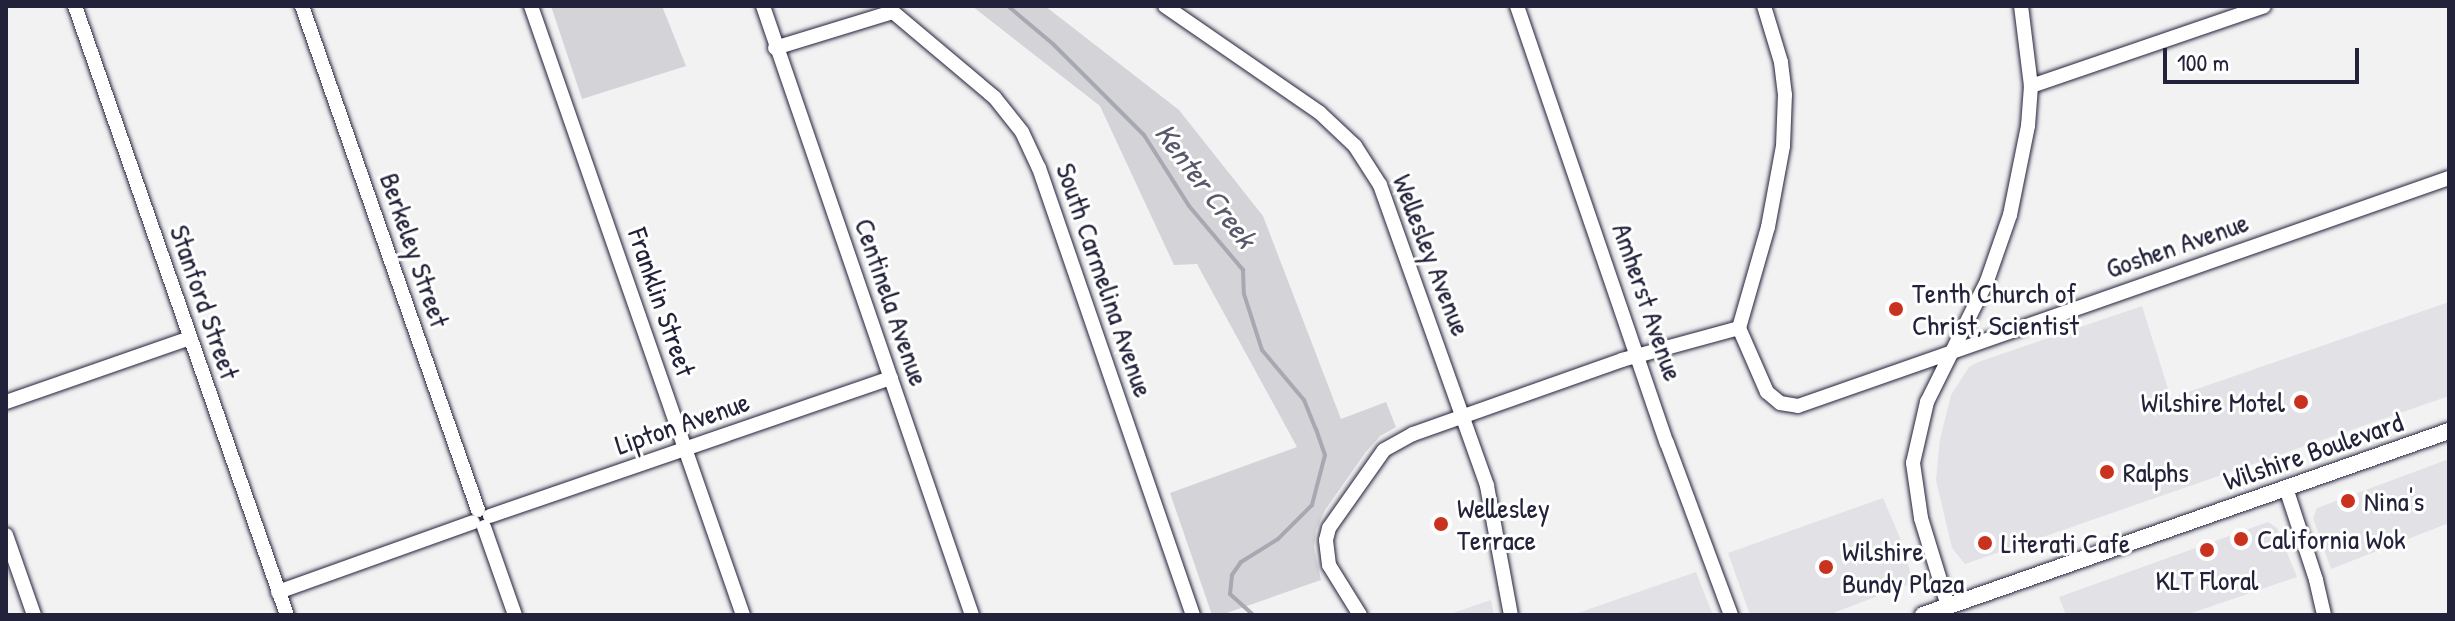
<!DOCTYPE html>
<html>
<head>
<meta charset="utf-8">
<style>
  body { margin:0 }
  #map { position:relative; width:2455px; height:621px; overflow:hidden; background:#f2f2f3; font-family:"Patrick Hand",sans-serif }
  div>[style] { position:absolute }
  .built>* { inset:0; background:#e2e2e6 }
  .green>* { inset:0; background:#d3d3d8 }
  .stream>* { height:4px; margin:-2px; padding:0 2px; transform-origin:2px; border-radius:2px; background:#a8a8b2 }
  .roads { filter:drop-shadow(0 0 2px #22223b) drop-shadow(0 0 2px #22223b) }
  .minor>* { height:14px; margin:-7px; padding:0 7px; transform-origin:7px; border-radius:7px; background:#fff }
  .major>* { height:16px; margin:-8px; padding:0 8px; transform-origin:8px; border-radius:8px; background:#fff }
  .dots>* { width:22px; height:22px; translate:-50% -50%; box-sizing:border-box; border:4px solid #fff; border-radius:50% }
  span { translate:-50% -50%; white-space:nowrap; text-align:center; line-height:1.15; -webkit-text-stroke:6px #fff; paint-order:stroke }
  .street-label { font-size:28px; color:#22223b }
  .poi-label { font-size:28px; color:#22223b }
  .left { translate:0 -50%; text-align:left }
  .right { translate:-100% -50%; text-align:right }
  .water-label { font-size:30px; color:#58586b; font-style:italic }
  .frame { position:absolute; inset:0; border:8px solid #22223b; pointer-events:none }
  .scale { position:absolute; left:2163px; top:48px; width:196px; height:36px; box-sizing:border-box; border:4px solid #22223b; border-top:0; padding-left:10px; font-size:24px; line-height:28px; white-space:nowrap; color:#22223b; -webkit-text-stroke:6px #fff; paint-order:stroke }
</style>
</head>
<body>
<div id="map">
  <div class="built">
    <div style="clip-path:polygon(2449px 302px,2449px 396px,1965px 564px,1952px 548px,1936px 480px,1940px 439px,1951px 395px,1969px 367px,1978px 362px,2142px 306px,2171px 398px)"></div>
    <div style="clip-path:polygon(2449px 459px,2449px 523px,2331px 569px,2313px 518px,2317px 508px)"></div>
    <div style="clip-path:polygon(1883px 498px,1906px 552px,1912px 583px,1828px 615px,1750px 615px,1728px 553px)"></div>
    <div style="clip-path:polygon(2268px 522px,2277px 528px,2297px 577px,2186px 615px,2066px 615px,2059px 597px)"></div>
    <div style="clip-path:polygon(1696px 572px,1713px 615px,1572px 615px)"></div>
    <div style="clip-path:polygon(1491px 600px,1494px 615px,1447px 615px)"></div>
  </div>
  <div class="green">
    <div style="clip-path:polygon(551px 6px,662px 6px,686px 66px,582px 99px)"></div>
    <div style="clip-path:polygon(972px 6px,1045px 6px,1179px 110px,1263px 216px,1341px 419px,1386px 402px,1396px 427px,1380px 436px,1365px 453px,1325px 510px,1316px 530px,1314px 547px,1321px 580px,1221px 615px,1212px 615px,1170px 493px,1297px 447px,1197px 264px,1174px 265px,1100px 106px)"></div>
  </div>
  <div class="stream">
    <div style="left:1008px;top:6px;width:59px;rotate:40.2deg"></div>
    <div style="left:1053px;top:44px;width:129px;rotate:45deg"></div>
    <div style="left:1144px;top:135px;width:84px;rotate:57.6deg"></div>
    <div style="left:1189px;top:206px;width:84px;rotate:49.8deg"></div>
    <div style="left:1243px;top:270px;width:24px;rotate:88deg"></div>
    <div style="left:1244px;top:294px;width:59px;rotate:72.2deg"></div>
    <div style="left:1262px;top:350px;width:65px;rotate:50deg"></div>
    <div style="left:1304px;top:400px;width:31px;rotate:68deg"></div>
    <div style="left:1316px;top:429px;width:28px;rotate:71deg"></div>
    <div style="left:1325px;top:455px;width:52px;rotate:104.6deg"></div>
    <div style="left:1312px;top:505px;width:48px;rotate:135deg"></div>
    <div style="left:1278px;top:539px;width:44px;rotate:148.1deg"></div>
    <div style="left:1241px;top:562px;width:16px;rotate:125deg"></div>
    <div style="left:1232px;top:575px;width:19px;rotate:96deg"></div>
    <div style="left:1230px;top:594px;width:31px;rotate:42deg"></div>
  </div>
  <div class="roads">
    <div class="minor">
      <div style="left:75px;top:6px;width:645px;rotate:70.81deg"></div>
      <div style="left:302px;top:6px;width:534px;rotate:70.75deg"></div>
      <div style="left:531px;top:6px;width:645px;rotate:70.81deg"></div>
      <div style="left:763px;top:6px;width:644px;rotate:71.06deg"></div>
      <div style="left:1165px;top:6px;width:188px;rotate:34.6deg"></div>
      <div style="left:1320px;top:113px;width:48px;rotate:43.3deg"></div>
      <div style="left:1355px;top:146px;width:46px;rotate:57.3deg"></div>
      <div style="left:1380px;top:185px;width:319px;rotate:70.4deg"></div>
      <div style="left:1487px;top:486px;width:131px;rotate:79.5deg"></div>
      <div style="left:1517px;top:6px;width:462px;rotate:71.1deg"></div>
      <div style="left:1667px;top:443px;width:184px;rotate:69.6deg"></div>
      <div style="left:775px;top:48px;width:123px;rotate:-17deg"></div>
      <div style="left:893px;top:12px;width:133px;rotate:40.1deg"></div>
      <div style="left:995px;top:98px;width:43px;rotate:51.5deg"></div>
      <div style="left:1022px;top:132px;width:40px;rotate:65deg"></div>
      <div style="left:1039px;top:168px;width:473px;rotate:71deg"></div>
      <div style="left:2031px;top:86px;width:246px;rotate:-18.9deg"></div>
      <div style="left:1739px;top:328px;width:70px;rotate:66.4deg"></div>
      <div style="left:1767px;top:392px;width:17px;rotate:40deg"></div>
      <div style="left:1780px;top:403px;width:18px;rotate:9deg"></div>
      <div style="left:1798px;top:406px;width:690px;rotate:-19.3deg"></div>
      <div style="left:1739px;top:328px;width:105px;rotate:-74deg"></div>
      <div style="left:1768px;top:227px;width:82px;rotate:-79.5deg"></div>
      <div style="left:1783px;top:146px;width:51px;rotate:-87.8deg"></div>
      <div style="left:1785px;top:95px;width:33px;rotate:-97deg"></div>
      <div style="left:1781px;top:62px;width:59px;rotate:-106.9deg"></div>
      <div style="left:6px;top:402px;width:195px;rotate:-19.2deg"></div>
      <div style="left:2286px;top:488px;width:97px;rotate:71.9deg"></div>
      <div style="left:2316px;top:580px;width:36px;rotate:77deg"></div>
      <div style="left:490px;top:516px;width:424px;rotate:-19deg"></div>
      <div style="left:484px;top:527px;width:93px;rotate:70.6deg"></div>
      <div style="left:6px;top:535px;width:85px;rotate:70.7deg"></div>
      <div style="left:278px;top:592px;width:207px;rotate:-19.7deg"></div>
      <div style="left:1948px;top:606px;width:92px;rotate:-107.1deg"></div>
      <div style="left:1921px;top:518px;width:56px;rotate:-98.3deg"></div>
      <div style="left:1913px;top:463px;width:63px;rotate:-77.1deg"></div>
      <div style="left:1927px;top:402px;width:135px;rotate:-63.6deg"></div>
      <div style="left:1987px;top:281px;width:70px;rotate:-70.8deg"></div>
      <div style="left:2010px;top:215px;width:91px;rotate:-78.6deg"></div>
      <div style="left:2028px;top:126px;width:40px;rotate:-85.7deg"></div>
      <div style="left:2031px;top:86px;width:81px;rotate:-97.1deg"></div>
      <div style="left:1360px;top:615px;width:59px;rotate:-121.8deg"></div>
      <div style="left:1329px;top:565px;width:25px;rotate:-97deg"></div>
      <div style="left:1326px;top:540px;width:12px;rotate:-76deg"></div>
      <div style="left:1329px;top:528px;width:95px;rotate:-54.8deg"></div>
      <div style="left:1384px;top:450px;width:33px;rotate:-29deg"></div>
      <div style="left:1413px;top:434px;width:222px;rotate:-19.5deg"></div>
      <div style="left:1622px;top:360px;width:121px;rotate:-15.3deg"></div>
    </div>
    <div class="major">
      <div style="left:1923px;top:615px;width:557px;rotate:-19.28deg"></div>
    </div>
  </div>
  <div class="dots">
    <div style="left:1896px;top:309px;background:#c8321e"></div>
    <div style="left:2301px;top:402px;background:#c8321e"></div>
    <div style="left:2107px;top:472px;background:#c8321e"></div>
    <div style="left:2348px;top:501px;background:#c8321e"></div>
    <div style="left:1441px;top:524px;background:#c8321e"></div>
    <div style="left:2241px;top:539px;background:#c8321e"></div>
    <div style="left:1985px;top:543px;background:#c8321e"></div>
    <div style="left:2207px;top:550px;background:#c8321e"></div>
    <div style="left:1826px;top:567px;background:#c8321e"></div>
  </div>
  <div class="street-label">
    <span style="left:2177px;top:245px;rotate:-19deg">Goshen Avenue</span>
    <span style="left:415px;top:250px;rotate:71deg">Berkeley Street</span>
    <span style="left:1432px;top:255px;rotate:69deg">Wellesley Avenue</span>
    <span style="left:1105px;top:280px;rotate:71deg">South Carmelina Avenue</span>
    <span style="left:205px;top:302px;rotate:71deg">Stanford Street</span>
    <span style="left:662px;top:302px;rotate:71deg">Franklin Street</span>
    <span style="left:892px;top:302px;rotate:71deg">Centinela Avenue</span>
    <span style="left:1648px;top:302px;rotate:71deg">Amherst Avenue</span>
    <span style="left:682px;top:423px;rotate:-19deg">Lipton Avenue</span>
    <span style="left:2313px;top:451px;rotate:-19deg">Wilshire Boulevard</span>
  </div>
  <div class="poi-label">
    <span class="left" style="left:1912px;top:309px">Tenth Church of<br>Christ, Scientist</span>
    <span class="right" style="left:2285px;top:402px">Wilshire Motel</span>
    <span class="left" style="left:2123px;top:472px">Ralphs</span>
    <span class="left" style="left:2364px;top:501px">Nina's</span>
    <span class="left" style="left:1457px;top:524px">Wellesley<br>Terrace</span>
    <span class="left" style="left:2257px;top:539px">California Wok</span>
    <span class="left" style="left:2001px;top:543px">Literati Cafe</span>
    <span class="left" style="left:1842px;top:567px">Wilshire<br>Bundy Plaza</span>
    <span style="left:2207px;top:580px">KLT Floral</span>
  </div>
  <div class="water-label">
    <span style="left:1206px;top:185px;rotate:53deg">Kenter Creek</span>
  </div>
  <div class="frame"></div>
  <div class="scale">100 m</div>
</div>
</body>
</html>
